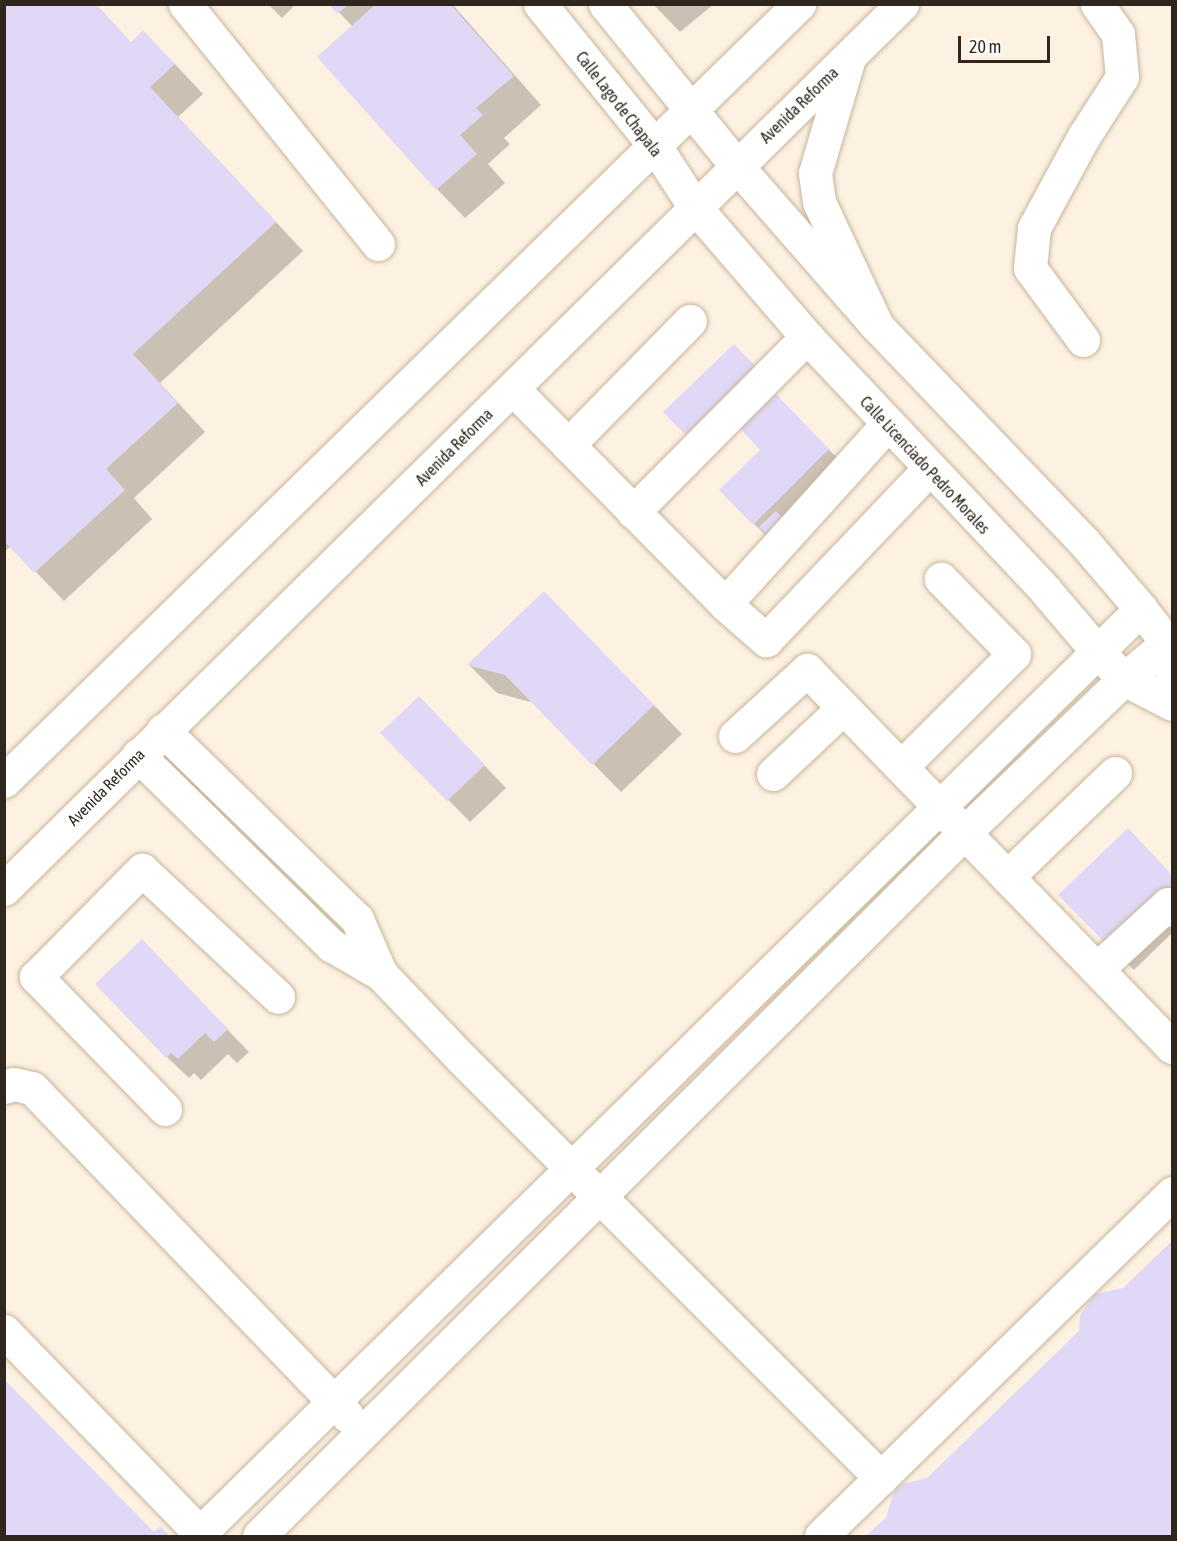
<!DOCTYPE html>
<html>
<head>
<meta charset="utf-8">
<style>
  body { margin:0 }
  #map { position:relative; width:1177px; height:1541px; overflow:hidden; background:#fdf1e1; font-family:"Asap Condensed",sans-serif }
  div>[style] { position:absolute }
  .shadow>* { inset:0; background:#0003 }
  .building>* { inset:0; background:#e0d8f6 }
  .roads { filter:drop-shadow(0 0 2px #c7b59b) drop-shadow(0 0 2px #c7b59b) }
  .minor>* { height:33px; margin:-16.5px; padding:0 16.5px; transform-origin:16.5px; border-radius:16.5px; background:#fff }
  .major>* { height:33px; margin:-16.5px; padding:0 16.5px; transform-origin:16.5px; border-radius:16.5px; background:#fff }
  span { translate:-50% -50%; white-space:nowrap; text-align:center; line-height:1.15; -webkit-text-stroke:6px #fff; paint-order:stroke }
  .street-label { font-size:16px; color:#2f271d }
  .frame { position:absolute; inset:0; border:6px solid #2f271d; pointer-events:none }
  .scale { position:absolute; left:958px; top:36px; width:92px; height:27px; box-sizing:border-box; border:3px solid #2f271d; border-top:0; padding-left:8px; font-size:18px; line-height:21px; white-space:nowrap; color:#2f271d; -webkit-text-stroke:4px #fff; paint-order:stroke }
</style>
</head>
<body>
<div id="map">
  <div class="shadow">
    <div style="clip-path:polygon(4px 4px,132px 43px,172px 61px,203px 94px,178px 117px,303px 251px,160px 383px,205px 432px,134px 498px,152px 519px,64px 601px,11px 546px,4px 552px)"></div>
    <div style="clip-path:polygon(268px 4px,296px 4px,282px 18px)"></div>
    <div style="clip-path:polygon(331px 4px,452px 4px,541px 105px,504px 138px,510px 144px,488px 164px,505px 183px,465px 218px,437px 189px,353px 27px)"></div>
    <div style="clip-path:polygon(653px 4px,714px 4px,680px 32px)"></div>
    <div style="clip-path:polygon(798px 418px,850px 471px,776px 546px,721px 490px)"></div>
    <div style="clip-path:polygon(573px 622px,682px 734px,621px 792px,534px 703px,497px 693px,469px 665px)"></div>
    <div style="clip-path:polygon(441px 720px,506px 788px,470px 822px,383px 733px)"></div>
    <div style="clip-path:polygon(1150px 852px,1172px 876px,1172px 933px,1134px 970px,1112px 948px)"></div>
    <div style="clip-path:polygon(163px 963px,249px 1052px,237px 1063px,228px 1054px,201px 1080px,194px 1073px,189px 1078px,167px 1057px)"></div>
    <div style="clip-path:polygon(1172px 1243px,1172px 1536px,869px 1536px,1124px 1290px)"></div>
    <div style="clip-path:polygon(4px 1380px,154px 1534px,160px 1528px,169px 1536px,4px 1536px)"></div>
  </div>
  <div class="building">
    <div style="clip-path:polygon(4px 4px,96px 4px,131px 42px,143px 30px,175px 64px,150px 87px,276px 222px,133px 354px,178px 403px,106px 469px,125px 490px,34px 573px,4px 541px)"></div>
    <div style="clip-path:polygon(329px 4px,349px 4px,337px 14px)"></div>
    <div style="clip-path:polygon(376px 4px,450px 4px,514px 76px,476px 108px,483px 115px,460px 135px,477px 154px,436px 190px,317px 57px)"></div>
    <div style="clip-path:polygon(734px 344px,756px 367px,686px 435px,663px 412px)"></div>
    <div style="clip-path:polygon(776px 394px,829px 449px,753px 525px,719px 490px,760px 450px,740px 428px)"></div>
    <div style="clip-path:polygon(776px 511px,788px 523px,771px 539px,759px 527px)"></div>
    <div style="clip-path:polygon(544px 591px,654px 705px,592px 765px,505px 675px,467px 665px)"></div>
    <div style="clip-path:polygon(419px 696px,485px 765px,447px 801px,380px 733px)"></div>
    <div style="clip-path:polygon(1128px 828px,1172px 875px,1172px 890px,1111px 949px,1058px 895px)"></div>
    <div style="clip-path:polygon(142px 939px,228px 1029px,214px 1042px,205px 1033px,178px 1059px,171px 1053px,166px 1058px,95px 984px)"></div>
    <div style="clip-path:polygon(1172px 1241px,1172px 1536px,866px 1536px,886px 1518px,893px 1494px,902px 1484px,927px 1478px,1079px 1331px,1080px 1316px,1095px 1294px,1123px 1288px)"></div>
    <div style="clip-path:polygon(4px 1379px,154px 1532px,160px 1526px,170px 1536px,4px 1536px)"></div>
  </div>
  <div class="roads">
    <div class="minor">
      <div style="left:185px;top:4px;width:308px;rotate:51.2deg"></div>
      <div style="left:736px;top:165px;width:214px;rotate:48.8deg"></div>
      <div style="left:877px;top:326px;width:299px;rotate:46.2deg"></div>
      <div style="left:1084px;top:542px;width:88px;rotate:49.6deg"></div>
      <div style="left:1141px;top:609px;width:43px;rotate:52.6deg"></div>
      <div style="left:1167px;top:643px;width:35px;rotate:82deg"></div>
      <div style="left:694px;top:206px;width:173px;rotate:49.2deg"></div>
      <div style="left:807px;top:337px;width:347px;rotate:46.7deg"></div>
      <div style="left:1045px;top:590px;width:79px;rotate:49.6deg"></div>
      <div style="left:1096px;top:650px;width:40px;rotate:46deg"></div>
      <div style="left:1124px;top:679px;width:54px;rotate:27.5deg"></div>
      <div style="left:1083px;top:340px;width:89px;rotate:-126.4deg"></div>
      <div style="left:1030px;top:268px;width:40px;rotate:-84.3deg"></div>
      <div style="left:1034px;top:228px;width:105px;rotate:-61.5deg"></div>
      <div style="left:1084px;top:136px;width:70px;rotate:-57.2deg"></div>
      <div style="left:1122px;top:77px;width:43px;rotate:-95.3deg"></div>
      <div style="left:1118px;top:34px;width:37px;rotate:-125deg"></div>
      <div style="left:513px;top:389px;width:302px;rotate:45.4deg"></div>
      <div style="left:725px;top:604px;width:241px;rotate:-47.9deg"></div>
      <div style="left:568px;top:445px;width:174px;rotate:-45.5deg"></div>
      <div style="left:633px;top:512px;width:247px;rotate:-45.2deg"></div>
      <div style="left:725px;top:604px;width:55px;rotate:41.3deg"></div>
      <div style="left:766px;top:640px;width:236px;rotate:-46.4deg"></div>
      <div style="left:163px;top:730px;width:271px;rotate:44.3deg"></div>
      <div style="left:357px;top:919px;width:60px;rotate:66.4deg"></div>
      <div style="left:381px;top:974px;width:119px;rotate:46.4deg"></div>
      <div style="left:463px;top:1060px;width:591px;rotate:45deg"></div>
      <div style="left:735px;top:736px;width:98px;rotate:-42.5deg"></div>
      <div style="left:807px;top:670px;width:525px;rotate:45.93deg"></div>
      <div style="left:138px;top:755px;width:271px;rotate:44.6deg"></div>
      <div style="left:331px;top:945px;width:58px;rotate:30.1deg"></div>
      <div style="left:901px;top:767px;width:160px;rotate:-45deg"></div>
      <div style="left:1014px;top:654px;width:105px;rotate:-134.2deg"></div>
      <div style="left:773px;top:774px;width:96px;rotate:-43.3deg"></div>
      <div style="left:1007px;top:877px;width:150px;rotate:-43.9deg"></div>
      <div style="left:1097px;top:969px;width:96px;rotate:-42.5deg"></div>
      <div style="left:1168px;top:904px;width:7px;rotate:56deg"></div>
      <div style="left:4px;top:1087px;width:10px;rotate:-17deg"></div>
      <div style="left:14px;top:1084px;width:18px;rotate:13deg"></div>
      <div style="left:32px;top:1088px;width:455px;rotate:46.1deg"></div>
      <div style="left:165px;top:1109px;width:185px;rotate:-134.3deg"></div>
      <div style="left:36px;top:977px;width:151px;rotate:-45.3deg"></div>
      <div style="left:142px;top:870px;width:186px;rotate:43deg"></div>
      <div style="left:4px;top:1331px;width:286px;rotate:45.9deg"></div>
      <div style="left:200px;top:1533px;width:1319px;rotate:-44.48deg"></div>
      <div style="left:259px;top:1536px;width:996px;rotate:-44.92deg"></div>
      <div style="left:964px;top:833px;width:222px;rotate:-43.9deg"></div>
      <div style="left:1124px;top:679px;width:56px;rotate:-39.9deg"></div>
      <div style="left:821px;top:1536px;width:491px;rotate:-44.3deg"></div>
    </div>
    <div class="major">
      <div style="left:540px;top:4px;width:183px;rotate:51deg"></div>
      <div style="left:655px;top:146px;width:72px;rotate:57deg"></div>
      <div style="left:605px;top:4px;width:208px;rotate:50.9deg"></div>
      <div style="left:848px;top:61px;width:117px;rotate:106.4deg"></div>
      <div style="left:815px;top:173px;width:29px;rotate:82deg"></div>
      <div style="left:819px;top:202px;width:137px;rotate:64.9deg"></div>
      <div style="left:4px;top:781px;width:1112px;rotate:-44.34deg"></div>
      <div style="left:4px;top:889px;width:1261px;rotate:-44.58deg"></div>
    </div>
  </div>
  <div class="street-label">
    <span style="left:619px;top:104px;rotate:52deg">Calle Lago de Chapala</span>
    <span style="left:799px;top:105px;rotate:-44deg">Avenida Reforma</span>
    <span style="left:454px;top:447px;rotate:-45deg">Avenida Reforma</span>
    <span style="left:925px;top:465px;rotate:47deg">Calle Licenciado Pedro Morales</span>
    <span style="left:106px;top:787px;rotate:-45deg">Avenida Reforma</span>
  </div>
  <div class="frame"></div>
  <div class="scale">20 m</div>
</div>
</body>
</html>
